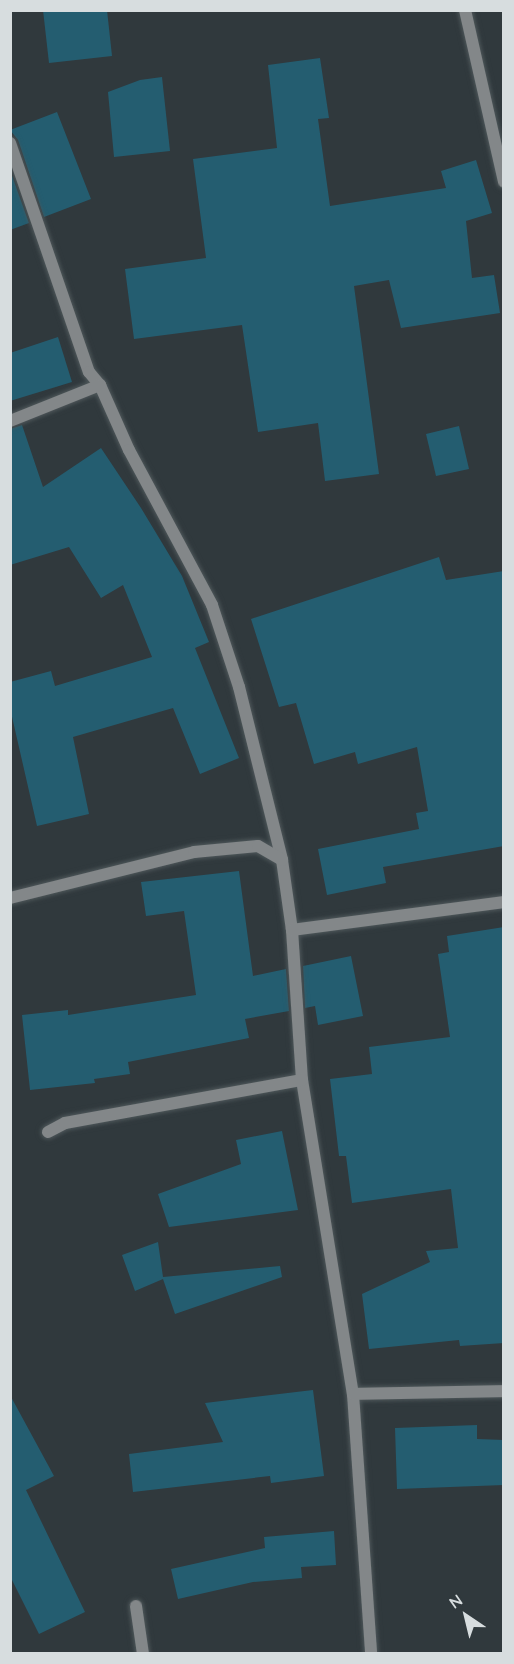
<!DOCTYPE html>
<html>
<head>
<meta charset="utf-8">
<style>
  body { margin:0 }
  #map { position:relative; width:514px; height:1664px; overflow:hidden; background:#30393d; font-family:Quicksand,sans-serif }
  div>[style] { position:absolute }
  .building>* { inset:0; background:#245d70 }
  .roads { filter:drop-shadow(0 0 2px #4e575a) drop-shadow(0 0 2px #4e575a) }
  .minor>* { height:12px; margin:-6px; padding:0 6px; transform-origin:6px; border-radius:6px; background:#838789 }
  span { translate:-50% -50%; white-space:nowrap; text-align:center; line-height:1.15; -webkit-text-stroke:6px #30393d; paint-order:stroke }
  .frame { position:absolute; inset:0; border:12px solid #d7dddf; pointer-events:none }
  .north { position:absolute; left:436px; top:1586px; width:60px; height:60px; -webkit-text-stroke:4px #30393d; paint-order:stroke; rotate:325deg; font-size:16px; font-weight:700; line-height:24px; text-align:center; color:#d7dddf }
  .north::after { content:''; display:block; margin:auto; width:21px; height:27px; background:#d7dddf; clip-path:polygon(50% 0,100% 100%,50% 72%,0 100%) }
</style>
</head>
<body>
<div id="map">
  <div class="building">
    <div style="clip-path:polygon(43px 10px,107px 10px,112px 56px,49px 63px)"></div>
    <div style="clip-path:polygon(320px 58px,329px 118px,318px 119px,330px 206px,446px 188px,441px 171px,476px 160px,492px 213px,466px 221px,472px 278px,494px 275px,500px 313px,401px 328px,389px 280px,354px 286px,379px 474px,325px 481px,318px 423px,258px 432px,242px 325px,134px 339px,125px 269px,206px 258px,193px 159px,277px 148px,268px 65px)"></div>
    <div style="clip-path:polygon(162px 77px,170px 151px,114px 157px,108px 92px,140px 80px)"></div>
    <div style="clip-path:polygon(57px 112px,91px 199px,44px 217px,18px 140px,10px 130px)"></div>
    <div style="clip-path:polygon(10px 170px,29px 223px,10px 230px)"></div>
    <div style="clip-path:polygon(58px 337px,72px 382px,10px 401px,10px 353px)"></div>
    <div style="clip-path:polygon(22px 425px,43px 487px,101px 448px,141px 508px,182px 576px,209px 642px,195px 648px,239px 758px,200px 774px,173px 708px,73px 737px,89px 814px,37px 826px,10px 708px,10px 682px,51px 671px,55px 686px,152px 657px,123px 585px,101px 598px,69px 547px,10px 565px,10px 429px)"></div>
    <div style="clip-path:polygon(459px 426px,469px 469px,436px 476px,426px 434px)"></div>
    <div style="clip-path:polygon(439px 557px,446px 580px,504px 571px,504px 846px,383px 867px,386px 883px,327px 895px,318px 849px,419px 829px,416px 813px,428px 811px,417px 747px,358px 764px,355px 752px,314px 764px,296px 703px,279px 707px,251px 619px)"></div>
    <div style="clip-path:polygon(239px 871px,253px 976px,286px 969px,289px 1011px,245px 1019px,249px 1038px,128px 1062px,130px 1074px,94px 1079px,95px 1083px,30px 1090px,22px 1015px,68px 1010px,68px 1015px,196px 995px,184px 911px,146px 916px,141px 882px)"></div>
    <div style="clip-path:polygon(504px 927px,504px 1343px,460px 1346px,459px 1340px,369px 1349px,362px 1294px,430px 1262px,426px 1251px,458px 1248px,451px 1189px,352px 1203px,346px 1156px,339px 1156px,330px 1079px,372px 1074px,369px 1047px,450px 1037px,438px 954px,449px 952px,447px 936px)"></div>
    <div style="clip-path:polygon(351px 956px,363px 1016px,318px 1025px,315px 1006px,305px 1008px,303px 966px)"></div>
    <div style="clip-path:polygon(282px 1131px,298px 1210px,169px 1227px,158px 1194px,241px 1164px,236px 1140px)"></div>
    <div style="clip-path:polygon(158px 1242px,163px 1277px,280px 1266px,282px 1277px,175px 1314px,163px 1279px,135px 1291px,122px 1255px)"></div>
    <div style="clip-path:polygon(313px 1390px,324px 1476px,271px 1483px,270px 1476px,133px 1492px,129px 1454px,223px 1442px,205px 1403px)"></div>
    <div style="clip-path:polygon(10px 1395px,54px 1476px,26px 1490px,85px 1612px,39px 1634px,10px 1576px)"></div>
    <div style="clip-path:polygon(477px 1425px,477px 1439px,504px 1440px,504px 1485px,397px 1489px,395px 1428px)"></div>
    <div style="clip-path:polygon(334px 1531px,336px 1565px,301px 1567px,302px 1578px,253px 1582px,178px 1599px,171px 1569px,265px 1548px,264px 1537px)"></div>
  </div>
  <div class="roads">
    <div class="minor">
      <div style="left:465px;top:10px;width:176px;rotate:77.2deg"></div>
      <div style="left:10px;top:143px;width:242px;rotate:71deg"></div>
      <div style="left:89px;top:372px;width:17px;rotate:50deg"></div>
      <div style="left:100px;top:385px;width:71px;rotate:66deg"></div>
      <div style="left:129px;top:450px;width:176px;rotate:61.8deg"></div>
      <div style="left:212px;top:605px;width:86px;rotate:71.8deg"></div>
      <div style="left:239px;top:687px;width:178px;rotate:76deg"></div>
      <div style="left:282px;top:860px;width:71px;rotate:81.9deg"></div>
      <div style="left:292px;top:930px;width:150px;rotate:86.2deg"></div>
      <div style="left:302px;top:1080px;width:318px;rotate:80.8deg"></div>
      <div style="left:353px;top:1394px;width:261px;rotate:86deg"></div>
      <div style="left:10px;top:421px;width:97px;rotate:-21.8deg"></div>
      <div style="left:10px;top:898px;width:190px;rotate:-14deg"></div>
      <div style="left:194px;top:852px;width:64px;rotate:-5.4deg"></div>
      <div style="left:258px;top:846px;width:28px;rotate:30deg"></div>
      <div style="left:292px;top:930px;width:214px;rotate:-7.5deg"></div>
      <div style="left:48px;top:1132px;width:19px;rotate:-28deg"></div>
      <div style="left:65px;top:1123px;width:241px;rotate:-10.3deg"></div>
      <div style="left:353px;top:1394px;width:151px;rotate:-1.1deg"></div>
      <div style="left:136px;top:1606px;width:49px;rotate:81.7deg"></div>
    </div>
  </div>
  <div class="frame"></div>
  <div class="north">N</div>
</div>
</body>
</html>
